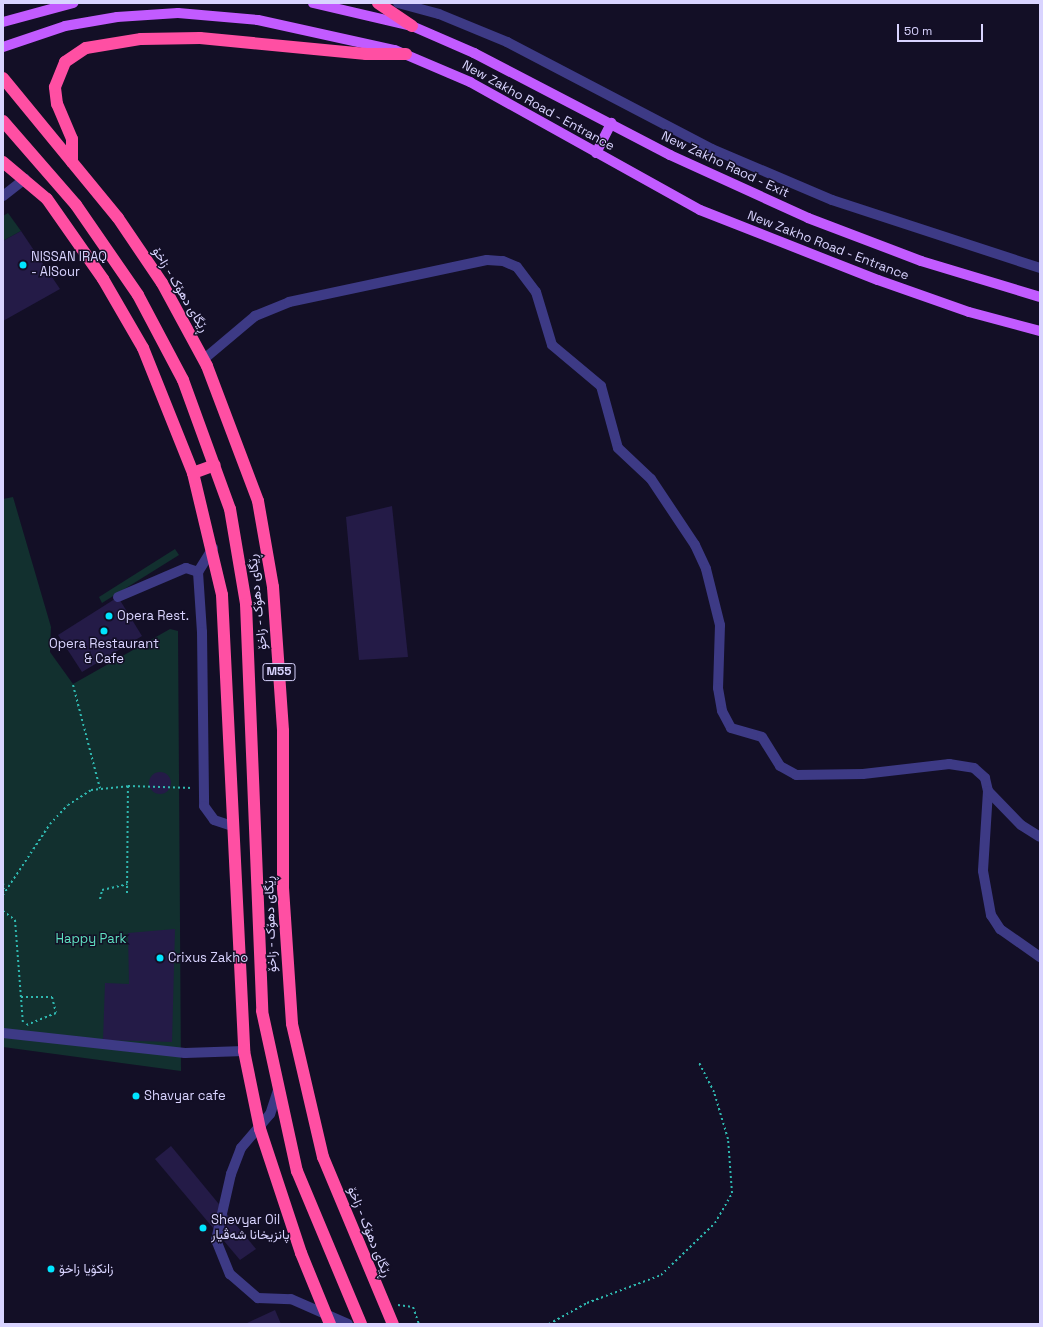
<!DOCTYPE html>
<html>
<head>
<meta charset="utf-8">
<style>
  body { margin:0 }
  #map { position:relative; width:1043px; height:1327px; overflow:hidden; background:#130f26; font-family:"Space Grotesk",Vazirmatn,sans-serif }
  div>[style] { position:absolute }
  .green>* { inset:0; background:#12302f }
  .building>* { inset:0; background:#241b47 }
  .round { border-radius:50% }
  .path>* { height:2px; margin-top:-1px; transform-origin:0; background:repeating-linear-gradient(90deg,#2fb8b0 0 2px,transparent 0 5px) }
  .minor>* { height:10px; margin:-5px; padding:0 5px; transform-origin:5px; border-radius:5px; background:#3d3a85 }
  .major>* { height:10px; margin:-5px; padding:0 5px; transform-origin:5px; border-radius:5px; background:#c25bff }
  .highway>* { height:12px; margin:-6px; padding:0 6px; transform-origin:6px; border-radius:6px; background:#ff4fa3 }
  .dots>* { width:11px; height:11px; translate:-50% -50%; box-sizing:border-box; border:2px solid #130f26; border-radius:50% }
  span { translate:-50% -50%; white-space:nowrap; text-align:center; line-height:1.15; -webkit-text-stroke:3px #130f26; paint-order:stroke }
  .shield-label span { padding:1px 3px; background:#130f26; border:1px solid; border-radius:3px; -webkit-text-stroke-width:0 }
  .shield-label { font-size:12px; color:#d9d4ff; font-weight:700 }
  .street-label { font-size:13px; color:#d9d4ff }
  .poi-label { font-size:13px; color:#d9d4ff }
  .left { translate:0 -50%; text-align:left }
  .park-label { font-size:13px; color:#5fe0c0 }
  .frame { position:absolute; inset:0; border:4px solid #d9d4ff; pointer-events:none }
  .scale { position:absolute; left:897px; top:24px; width:86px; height:18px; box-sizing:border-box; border:2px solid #d9d4ff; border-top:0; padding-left:5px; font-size:12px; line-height:14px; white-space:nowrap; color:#d9d4ff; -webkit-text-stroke:3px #130f26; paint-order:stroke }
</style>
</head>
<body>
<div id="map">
  <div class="green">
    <div style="clip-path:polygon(8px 213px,21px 231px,3px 241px,3px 216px)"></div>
    <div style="clip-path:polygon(13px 497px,51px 627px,50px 652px,73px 684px,170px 629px,178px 631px,181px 1071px,3px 1047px,3px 499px)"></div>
    <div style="clip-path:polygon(175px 549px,179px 555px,102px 603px,99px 597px)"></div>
  </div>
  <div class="building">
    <div style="clip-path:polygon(21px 231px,60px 289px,3px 321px,3px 241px)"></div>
    <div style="clip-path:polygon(392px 506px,408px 657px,359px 660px,346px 517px)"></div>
    <div style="clip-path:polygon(118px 597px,142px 636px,82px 672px,58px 635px)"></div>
    <div class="round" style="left:149px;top:772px;width:22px;height:22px"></div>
    <div style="clip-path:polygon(175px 929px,172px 1042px,103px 1040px,105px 983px,129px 984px,128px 933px)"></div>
    <div style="clip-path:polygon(171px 1146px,256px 1249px,240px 1260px,155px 1159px)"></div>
    <div style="clip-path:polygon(275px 1310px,281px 1324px,245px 1324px)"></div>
  </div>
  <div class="path">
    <div style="left:73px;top:685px;width:107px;rotate:75.4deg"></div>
    <div style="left:3px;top:883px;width:6px;rotate:81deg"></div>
    <div style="left:127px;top:893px;width:107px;rotate:-89.5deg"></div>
    <div style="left:3px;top:895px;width:85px;rotate:-56.5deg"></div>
    <div style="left:50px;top:824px;width:26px;rotate:-47deg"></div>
    <div style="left:68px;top:805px;width:27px;rotate:-33deg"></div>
    <div style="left:91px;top:790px;width:37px;rotate:-6deg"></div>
    <div style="left:128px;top:786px;width:65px;rotate:1.8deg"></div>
    <div style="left:100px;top:899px;width:9px;rotate:-77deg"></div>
    <div style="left:102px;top:890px;width:26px;rotate:-13deg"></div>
    <div style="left:3px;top:911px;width:15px;rotate:37deg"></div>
    <div style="left:15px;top:920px;width:105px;rotate:85.6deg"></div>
    <div style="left:21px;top:997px;width:31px"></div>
    <div style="left:52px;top:997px;width:16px;rotate:76deg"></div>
    <div style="left:56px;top:1013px;width:32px;rotate:158deg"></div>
    <div style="left:398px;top:1305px;width:15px;rotate:8deg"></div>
    <div style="left:413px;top:1307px;width:18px;rotate:71deg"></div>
    <div style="left:549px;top:1324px;width:43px;rotate:-28.9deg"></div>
    <div style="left:587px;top:1303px;width:79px;rotate:-20.7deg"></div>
    <div style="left:661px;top:1275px;width:75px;rotate:-43.9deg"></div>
    <div style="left:715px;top:1223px;width:34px;rotate:-60deg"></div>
    <div style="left:732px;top:1193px;width:54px;rotate:-94.2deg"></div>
    <div style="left:728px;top:1139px;width:49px;rotate:-106.6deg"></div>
    <div style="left:714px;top:1092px;width:34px;rotate:-117deg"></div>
  </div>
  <div class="minor">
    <div style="left:398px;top:3px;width:42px;rotate:15deg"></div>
    <div style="left:439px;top:14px;width:74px;rotate:22.4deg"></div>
    <div style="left:507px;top:42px;width:231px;rotate:27.6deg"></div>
    <div style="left:712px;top:149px;width:130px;rotate:23deg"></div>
    <div style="left:832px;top:200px;width:219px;rotate:18.1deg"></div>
    <div style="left:3px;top:196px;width:28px;rotate:-38deg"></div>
    <div style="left:204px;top:359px;width:67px;rotate:-40.1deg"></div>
    <div style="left:255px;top:316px;width:37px;rotate:-22deg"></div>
    <div style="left:289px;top:302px;width:202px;rotate:-12deg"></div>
    <div style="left:487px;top:260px;width:16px;rotate:4deg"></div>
    <div style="left:503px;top:261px;width:15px;rotate:23deg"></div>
    <div style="left:517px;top:267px;width:31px;rotate:53deg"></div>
    <div style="left:536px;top:292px;width:55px;rotate:73.2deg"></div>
    <div style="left:552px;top:345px;width:64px;rotate:39.9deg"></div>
    <div style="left:601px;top:386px;width:64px;rotate:74.7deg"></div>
    <div style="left:618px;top:448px;width:45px;rotate:43.2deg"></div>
    <div style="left:651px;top:479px;width:79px;rotate:56.3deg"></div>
    <div style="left:695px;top:545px;width:26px;rotate:65deg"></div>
    <div style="left:706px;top:569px;width:58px;rotate:76deg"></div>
    <div style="left:720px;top:625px;width:63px;rotate:91.8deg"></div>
    <div style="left:718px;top:688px;width:23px;rotate:80deg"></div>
    <div style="left:722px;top:711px;width:19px;rotate:62deg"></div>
    <div style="left:731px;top:728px;width:32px;rotate:16deg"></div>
    <div style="left:762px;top:737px;width:34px;rotate:58deg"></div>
    <div style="left:780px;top:766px;width:18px;rotate:29deg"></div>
    <div style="left:796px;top:775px;width:67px;rotate:-0.9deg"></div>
    <div style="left:863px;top:774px;width:87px;rotate:-6.6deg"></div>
    <div style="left:949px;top:764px;width:25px;rotate:9deg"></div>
    <div style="left:974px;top:768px;width:15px;rotate:42deg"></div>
    <div style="left:985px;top:778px;width:13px;rotate:77deg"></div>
    <div style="left:988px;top:791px;width:80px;rotate:93.6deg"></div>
    <div style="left:983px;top:871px;width:45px;rotate:79.7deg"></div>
    <div style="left:991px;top:915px;width:17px;rotate:57deg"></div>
    <div style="left:1000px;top:929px;width:49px;rotate:35deg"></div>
    <div style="left:213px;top:548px;width:28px;rotate:122deg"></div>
    <div style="left:198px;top:572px;width:60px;rotate:86.2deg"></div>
    <div style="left:202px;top:632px;width:174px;rotate:89.3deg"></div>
    <div style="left:204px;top:806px;width:17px;rotate:54deg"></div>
    <div style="left:214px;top:820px;width:20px;rotate:18deg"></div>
    <div style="left:118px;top:597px;width:74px;rotate:-23.1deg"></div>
    <div style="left:186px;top:568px;width:13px;rotate:18deg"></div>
    <div style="left:988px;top:791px;width:47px;rotate:45.9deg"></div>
    <div style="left:1021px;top:825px;width:22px;rotate:32deg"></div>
    <div style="left:3px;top:1033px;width:183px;rotate:6.3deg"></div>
    <div style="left:185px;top:1053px;width:59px;rotate:-1.9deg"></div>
    <div style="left:278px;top:1090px;width:25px;rotate:108deg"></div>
    <div style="left:270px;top:1114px;width:45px;rotate:130.5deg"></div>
    <div style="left:241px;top:1148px;width:28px;rotate:111deg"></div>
    <div style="left:231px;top:1174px;width:68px;rotate:102.8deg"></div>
    <div style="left:216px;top:1240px;width:37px;rotate:68deg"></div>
    <div style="left:230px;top:1274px;width:37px;rotate:41deg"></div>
    <div style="left:258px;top:1298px;width:33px;rotate:2deg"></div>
    <div style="left:291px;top:1299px;width:62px;rotate:23.7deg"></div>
  </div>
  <div class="major">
    <div style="left:313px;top:3px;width:102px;rotate:13.1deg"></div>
    <div style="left:412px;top:26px;width:68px;rotate:23.5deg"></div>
    <div style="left:474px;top:53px;width:221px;rotate:27.5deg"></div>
    <div style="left:670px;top:155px;width:152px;rotate:24.5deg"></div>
    <div style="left:808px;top:218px;width:121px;rotate:20.8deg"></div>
    <div style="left:921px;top:261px;width:124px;rotate:16.8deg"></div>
    <div style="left:3px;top:22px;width:73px;rotate:-15.2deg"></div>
    <div style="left:3px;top:47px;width:65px;rotate:-18.7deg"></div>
    <div style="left:65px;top:26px;width:53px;rotate:-9.8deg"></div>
    <div style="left:117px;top:17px;width:61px;rotate:-3.8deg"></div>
    <div style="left:178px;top:13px;width:80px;rotate:5deg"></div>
    <div style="left:258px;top:20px;width:140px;rotate:12.4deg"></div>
    <div style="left:395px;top:50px;width:82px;rotate:23.1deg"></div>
    <div style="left:470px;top:82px;width:263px;rotate:29.1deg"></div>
    <div style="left:700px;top:210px;width:191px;rotate:21.5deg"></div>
    <div style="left:878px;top:280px;width:96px;rotate:19.4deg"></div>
    <div style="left:969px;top:312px;width:73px;rotate:15deg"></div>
    <div style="left:596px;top:153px;width:34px;rotate:-63deg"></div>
  </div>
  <div class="highway">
    <div style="left:378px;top:3px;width:41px;rotate:34.1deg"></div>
    <div style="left:3px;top:78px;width:181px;rotate:50.6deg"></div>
    <div style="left:118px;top:218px;width:78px;rotate:55.9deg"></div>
    <div style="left:162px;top:283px;width:94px;rotate:61.5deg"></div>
    <div style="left:207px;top:366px;width:144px;rotate:69.3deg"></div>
    <div style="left:258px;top:501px;width:87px;rotate:80.1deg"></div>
    <div style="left:273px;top:587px;width:144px;rotate:86deg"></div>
    <div style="left:283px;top:731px;width:157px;rotate:90deg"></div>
    <div style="left:283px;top:888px;width:136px;rotate:86.2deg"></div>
    <div style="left:292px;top:1024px;width:137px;rotate:76.9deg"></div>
    <div style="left:323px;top:1157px;width:181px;rotate:67.3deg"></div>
    <div style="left:3px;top:121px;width:111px;rotate:49deg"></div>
    <div style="left:76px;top:205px;width:109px;rotate:55.4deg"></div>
    <div style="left:138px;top:295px;width:96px;rotate:62.1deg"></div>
    <div style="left:183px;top:380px;width:137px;rotate:70deg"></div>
    <div style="left:230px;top:509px;width:96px;rotate:80.4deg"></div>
    <div style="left:246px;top:604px;width:407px;rotate:87.7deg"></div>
    <div style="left:262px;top:1011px;width:164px;rotate:77.7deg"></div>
    <div style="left:297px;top:1171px;width:166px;rotate:67.3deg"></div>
    <div style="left:3px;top:162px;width:57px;rotate:40.1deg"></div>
    <div style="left:47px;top:199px;width:98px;rotate:55deg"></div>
    <div style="left:103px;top:279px;width:80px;rotate:59.9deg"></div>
    <div style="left:143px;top:348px;width:135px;rotate:68.2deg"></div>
    <div style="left:193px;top:473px;width:125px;rotate:76.6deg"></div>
    <div style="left:222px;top:595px;width:457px;rotate:87.2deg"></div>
    <div style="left:244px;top:1051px;width:80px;rotate:78.4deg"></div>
    <div style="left:260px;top:1129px;width:131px;rotate:71.7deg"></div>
    <div style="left:301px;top:1253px;width:77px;rotate:67.8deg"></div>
    <div style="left:72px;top:162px;width:23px;rotate:-90deg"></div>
    <div style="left:72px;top:139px;width:38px;rotate:-113deg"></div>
    <div style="left:57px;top:104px;width:17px;rotate:-97deg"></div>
    <div style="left:55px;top:87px;width:27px;rotate:-68deg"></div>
    <div style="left:65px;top:62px;width:25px;rotate:-34deg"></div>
    <div style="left:86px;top:48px;width:56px;rotate:-9.3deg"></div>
    <div style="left:141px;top:39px;width:59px;rotate:-1deg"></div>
    <div style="left:200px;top:38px;width:167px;rotate:5.5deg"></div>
    <div style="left:366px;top:54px;width:40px"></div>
    <div style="left:193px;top:473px;width:23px;rotate:-20deg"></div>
  </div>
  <div class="dots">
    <div style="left:23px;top:265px;background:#00e5ff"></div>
    <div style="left:109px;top:616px;background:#00e5ff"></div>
    <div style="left:104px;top:631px;background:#00e5ff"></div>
    <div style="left:160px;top:958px;background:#00e5ff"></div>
    <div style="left:136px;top:1096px;background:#00e5ff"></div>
    <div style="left:203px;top:1228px;background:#00e5ff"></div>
    <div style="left:51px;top:1269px;background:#00e5ff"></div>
  </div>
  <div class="shield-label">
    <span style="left:279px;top:672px">M55</span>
  </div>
  <div class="street-label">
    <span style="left:538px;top:106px;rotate:29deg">New Zakho Road - Entrance</span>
    <span style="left:725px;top:165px;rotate:25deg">New Zakho Raod - Exit</span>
    <span style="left:828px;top:246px;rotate:21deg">New Zakho Road - Entrance</span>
    <span style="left:180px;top:290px;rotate:59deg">ڕێگای دهۆک - زاخۆ</span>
    <span style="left:258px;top:602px;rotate:-96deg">ڕێگای دهۆک - زاخۆ</span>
    <span style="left:271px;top:924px;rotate:-92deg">ڕێگای دهۆک - زاخۆ</span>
    <span style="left:369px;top:1232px;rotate:68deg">ڕێگای دهۆک - زاخۆ</span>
  </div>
  <div class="poi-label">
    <span class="left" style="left:31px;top:265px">NISSAN IRAQ<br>- AlSour</span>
    <span class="left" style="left:117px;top:616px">Opera Rest.</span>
    <span style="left:104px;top:652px">Opera Restaurant<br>&amp; Cafe</span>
    <span class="left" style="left:168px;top:958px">Crixus Zakho</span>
    <span class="left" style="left:144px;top:1096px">Shavyar cafe</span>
    <span class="left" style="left:211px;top:1228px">Shevyar Oil<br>پانزيخانا شەڤيار</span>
    <span class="left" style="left:59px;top:1269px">زانکۆیا زاخۆ</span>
  </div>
  <div class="park-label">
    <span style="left:91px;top:939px">Happy Park</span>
  </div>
  <div class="frame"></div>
  <div class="scale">50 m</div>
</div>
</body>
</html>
